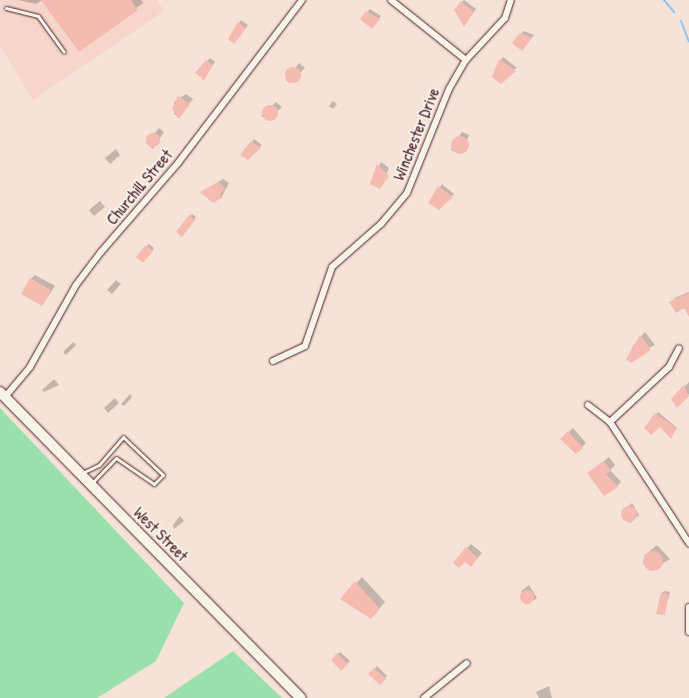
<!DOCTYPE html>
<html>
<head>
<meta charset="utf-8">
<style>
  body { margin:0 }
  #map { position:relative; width:689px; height:698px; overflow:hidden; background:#f6e2d7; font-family:"Patrick Hand",sans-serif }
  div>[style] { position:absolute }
  .built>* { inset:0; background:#f6d6cb }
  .green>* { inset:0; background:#9ae0ad }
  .shadow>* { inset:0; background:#0003 }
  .stream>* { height:2px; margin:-1px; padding:0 1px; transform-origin:1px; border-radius:1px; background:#95c4f0 }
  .building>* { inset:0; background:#f5bbb0 }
  .round { border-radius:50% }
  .roads { filter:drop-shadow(0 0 1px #4a1f2b) drop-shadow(0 0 1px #4a1f2b) }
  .service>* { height:3px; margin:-1.5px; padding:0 1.5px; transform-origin:1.5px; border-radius:1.5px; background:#f7f3e8 }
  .minor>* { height:6px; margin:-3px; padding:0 3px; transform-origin:3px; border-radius:3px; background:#f7f3e8 }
  .primary>* { height:10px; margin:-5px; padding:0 5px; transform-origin:5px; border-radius:5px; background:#f7f3e8 }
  span { translate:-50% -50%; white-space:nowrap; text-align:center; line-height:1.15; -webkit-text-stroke:4px #f7f3e8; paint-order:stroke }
  .street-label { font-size:16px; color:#4a1f2b }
</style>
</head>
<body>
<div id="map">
  <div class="built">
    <div style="clip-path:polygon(0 0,157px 0,164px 11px,33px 100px,0 46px)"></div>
  </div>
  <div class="green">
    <div style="clip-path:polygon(0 408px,184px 603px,156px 661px,97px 698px,0 698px)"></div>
    <div style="clip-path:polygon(233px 651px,282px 698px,164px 698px)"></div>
  </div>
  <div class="shadow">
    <div style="clip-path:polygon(18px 0,42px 0,36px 4px)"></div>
    <div style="clip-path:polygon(43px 0,141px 0,143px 3px,79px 51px)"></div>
    <div style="clip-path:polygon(464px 0,476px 9px,466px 23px,462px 2px)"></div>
    <div style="clip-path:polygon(370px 9px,381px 16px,374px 25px,361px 19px)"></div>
    <div style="clip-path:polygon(241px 20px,248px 25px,237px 40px,230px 38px)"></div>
    <div style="clip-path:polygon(524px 31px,534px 35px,524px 47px,521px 34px)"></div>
    <div style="clip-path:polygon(503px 57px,517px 68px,494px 77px,501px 60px)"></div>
    <div style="clip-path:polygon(210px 58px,215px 62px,204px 79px,197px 73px)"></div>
    <div style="clip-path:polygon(299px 63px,305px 68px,289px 83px,286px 80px)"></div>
    <div style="clip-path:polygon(186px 94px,193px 99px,179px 117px,174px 114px,174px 102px)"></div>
    <div style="clip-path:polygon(333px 101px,337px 104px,333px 109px,329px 106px)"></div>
    <div style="clip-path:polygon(276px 102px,282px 107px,267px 120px,261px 116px)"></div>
    <div style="clip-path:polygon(159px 128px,164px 132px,153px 149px,146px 143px)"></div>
    <div style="clip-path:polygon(462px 132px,469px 135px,462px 154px,451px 150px)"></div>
    <div style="clip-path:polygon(254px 139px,262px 145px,247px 159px,252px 142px)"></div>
    <div style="clip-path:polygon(116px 149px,120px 155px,110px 164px,105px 158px)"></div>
    <div style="clip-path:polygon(381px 162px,389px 168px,382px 185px,372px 183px)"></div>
    <div style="clip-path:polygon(223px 179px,229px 183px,222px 196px,202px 192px)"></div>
    <div style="clip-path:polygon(442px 184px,454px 194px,439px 208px,430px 203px)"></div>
    <div style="clip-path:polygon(100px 201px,105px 207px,94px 216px,89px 210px)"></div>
    <div style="clip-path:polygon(192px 214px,196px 217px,185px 233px,190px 216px)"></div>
    <div style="clip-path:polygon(149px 244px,154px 248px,146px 259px,147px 246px)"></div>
    <div style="clip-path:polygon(35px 275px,55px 286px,42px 305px,31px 279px)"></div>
    <div style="clip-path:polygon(116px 280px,121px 284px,112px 294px,107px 290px)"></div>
    <div style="clip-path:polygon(689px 292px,689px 311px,671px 303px,675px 298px)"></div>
    <div style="clip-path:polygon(645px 332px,655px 345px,628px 358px,633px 346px)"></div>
    <div style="clip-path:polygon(73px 342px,76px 345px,66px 355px,63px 352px)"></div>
    <div style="clip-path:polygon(54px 379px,59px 385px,44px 392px,42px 390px)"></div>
    <div style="clip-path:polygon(689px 382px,689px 394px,677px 406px,673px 399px)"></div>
    <div style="clip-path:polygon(130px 394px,132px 397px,124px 406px,121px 404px)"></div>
    <div style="clip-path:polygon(115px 398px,119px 403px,108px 413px,104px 408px)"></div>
    <div style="clip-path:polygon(658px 412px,677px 428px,671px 437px,656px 414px)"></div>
    <div style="clip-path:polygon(573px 428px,586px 443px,576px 453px,562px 439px)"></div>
    <div style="clip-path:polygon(609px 457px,615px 465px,610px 470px,621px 482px,617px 486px,588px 473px)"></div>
    <div style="clip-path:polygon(632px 503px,639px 515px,630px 523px,622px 512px)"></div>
    <div style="clip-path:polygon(180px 516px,184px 521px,174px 529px,173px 525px)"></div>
    <div style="clip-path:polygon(471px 544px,482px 553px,475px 561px,467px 548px)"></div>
    <div style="clip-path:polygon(657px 545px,670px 559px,650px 571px,644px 556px)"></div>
    <div style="clip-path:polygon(362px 577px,385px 602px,376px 612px,342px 599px)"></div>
    <div style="clip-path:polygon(529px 585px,537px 598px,526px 605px,521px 591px)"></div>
    <div style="clip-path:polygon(664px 591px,670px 592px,664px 614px,662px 593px)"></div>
    <div style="clip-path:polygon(340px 652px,350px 661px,341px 669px,332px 660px)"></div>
    <div style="clip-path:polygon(377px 666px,387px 676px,380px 683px,370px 674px)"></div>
    <div style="clip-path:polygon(549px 686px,552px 698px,539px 698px,536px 692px)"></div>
  </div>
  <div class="stream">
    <div style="left:664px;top:0;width:16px;rotate:50deg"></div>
    <div style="left:681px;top:21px;width:22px;rotate:69deg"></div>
  </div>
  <div class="building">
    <div style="clip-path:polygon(41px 0,131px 0,138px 10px,79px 52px)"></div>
    <div style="clip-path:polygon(461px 1px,474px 12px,464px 27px,454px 10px)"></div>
    <div style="clip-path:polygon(366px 11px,380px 19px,372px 29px,360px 19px)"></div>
    <div style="clip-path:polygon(238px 22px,246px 28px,234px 44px,228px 39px)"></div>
    <div style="clip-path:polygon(520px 33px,532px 38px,522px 51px,512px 43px)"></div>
    <div style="clip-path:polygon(499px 59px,516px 71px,501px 84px,492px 77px)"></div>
    <div style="clip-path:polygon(206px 60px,213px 65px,204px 80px,195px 73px)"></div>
    <div class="round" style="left:285px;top:67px;width:16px;height:16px"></div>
    <div style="clip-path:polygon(178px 96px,190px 104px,179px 119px,172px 109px)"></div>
    <div class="round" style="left:262px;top:105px;width:16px;height:16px"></div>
    <div class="round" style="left:146px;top:133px;width:14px;height:14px"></div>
    <div class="round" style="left:451px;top:136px;width:18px;height:18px"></div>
    <div style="clip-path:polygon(251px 141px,261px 148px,248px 160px,240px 155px)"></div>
    <div style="clip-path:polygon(377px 164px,389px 176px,380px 189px,370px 184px)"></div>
    <div style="clip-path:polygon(218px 182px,225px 188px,220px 195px,223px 197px,213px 203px,200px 192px)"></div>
    <div style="clip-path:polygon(438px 186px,453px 197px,439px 210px,428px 203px)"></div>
    <div style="clip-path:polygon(189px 215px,195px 220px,182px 237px,176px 232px)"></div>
    <div style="clip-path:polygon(146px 245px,153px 251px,143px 263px,136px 257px)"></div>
    <div style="clip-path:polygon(30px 278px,51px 290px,42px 306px,21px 294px)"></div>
    <div style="clip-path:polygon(689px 293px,689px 317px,684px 308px,676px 313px,669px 302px)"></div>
    <div style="clip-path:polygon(640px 335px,651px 350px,631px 363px,626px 359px)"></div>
    <div style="clip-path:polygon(684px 385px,689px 396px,677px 408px,671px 399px)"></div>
    <div style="clip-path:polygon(655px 413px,676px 428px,671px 439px,660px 427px,651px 435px,644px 428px)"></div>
    <div style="clip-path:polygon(568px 431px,583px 448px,576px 454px,560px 439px)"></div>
    <div style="clip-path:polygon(604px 461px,611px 471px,606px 474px,618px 487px,604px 496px,587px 473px)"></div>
    <div class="round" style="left:621px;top:506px;width:16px;height:16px"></div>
    <div style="clip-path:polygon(466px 547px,478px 558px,471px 567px,465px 562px,459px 568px,453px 563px)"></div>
    <div class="round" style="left:643px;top:551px;width:20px;height:20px"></div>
    <div style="clip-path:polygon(355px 581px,380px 609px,371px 619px,340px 599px)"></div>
    <div class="round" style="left:520px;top:590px;width:14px;height:14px"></div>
    <div style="clip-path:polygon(661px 593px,668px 594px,665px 615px,656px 614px)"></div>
    <div style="clip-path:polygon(337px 653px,348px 664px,341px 671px,331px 660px)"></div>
    <div style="clip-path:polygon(374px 668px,386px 679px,380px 685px,368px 674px)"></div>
  </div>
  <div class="roads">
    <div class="service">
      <div style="left:6px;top:8px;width:33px;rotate:14deg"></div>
      <div style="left:38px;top:16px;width:44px;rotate:54.2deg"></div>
      <div style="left:82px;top:473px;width:19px;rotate:-25deg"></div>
      <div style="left:99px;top:465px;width:37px;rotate:-49deg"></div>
      <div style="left:123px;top:437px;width:55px;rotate:43.5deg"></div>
      <div style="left:163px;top:475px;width:13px;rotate:135deg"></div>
      <div style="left:154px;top:484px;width:46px;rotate:-145.6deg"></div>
      <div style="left:116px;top:458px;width:36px;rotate:134deg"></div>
    </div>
    <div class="minor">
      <div style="left:391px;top:0;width:96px;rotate:38.7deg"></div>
      <div style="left:273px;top:361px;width:35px;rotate:-25deg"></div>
      <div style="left:305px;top:346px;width:83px;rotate:-71.1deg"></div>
      <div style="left:332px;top:267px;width:65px;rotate:-41.3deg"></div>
      <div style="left:381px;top:224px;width:40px;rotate:-50deg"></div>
      <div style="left:407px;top:193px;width:112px;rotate:-68deg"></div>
      <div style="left:449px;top:89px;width:34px;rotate:-60deg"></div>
      <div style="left:466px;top:60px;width:57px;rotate:-47.1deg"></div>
      <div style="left:505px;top:18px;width:19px;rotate:-72deg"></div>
      <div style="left:5px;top:397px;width:39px;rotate:-50deg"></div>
      <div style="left:30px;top:367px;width:94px;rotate:-60.7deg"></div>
      <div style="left:76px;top:285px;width:41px;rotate:-52.9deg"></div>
      <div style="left:101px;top:252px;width:118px;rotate:-49.1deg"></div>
      <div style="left:178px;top:163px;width:205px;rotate:-52.7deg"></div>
      <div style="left:588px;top:405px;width:28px;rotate:38deg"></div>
      <div style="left:610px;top:422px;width:145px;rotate:56.9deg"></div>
      <div style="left:610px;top:422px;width:81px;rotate:-43deg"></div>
      <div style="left:669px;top:367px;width:21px;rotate:-62deg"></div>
      <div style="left:689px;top:607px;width:25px;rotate:90deg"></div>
      <div style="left:424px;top:698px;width:55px;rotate:-39.1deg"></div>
    </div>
    <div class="primary">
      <div style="left:0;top:392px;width:429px;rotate:45.5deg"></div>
    </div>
  </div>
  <div class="street-label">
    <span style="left:416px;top:134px;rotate:-68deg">Winchester Drive</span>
    <span style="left:139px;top:187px;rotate:-50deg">Churchill Street</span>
    <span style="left:161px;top:534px;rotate:45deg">West Street</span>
  </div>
</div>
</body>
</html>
